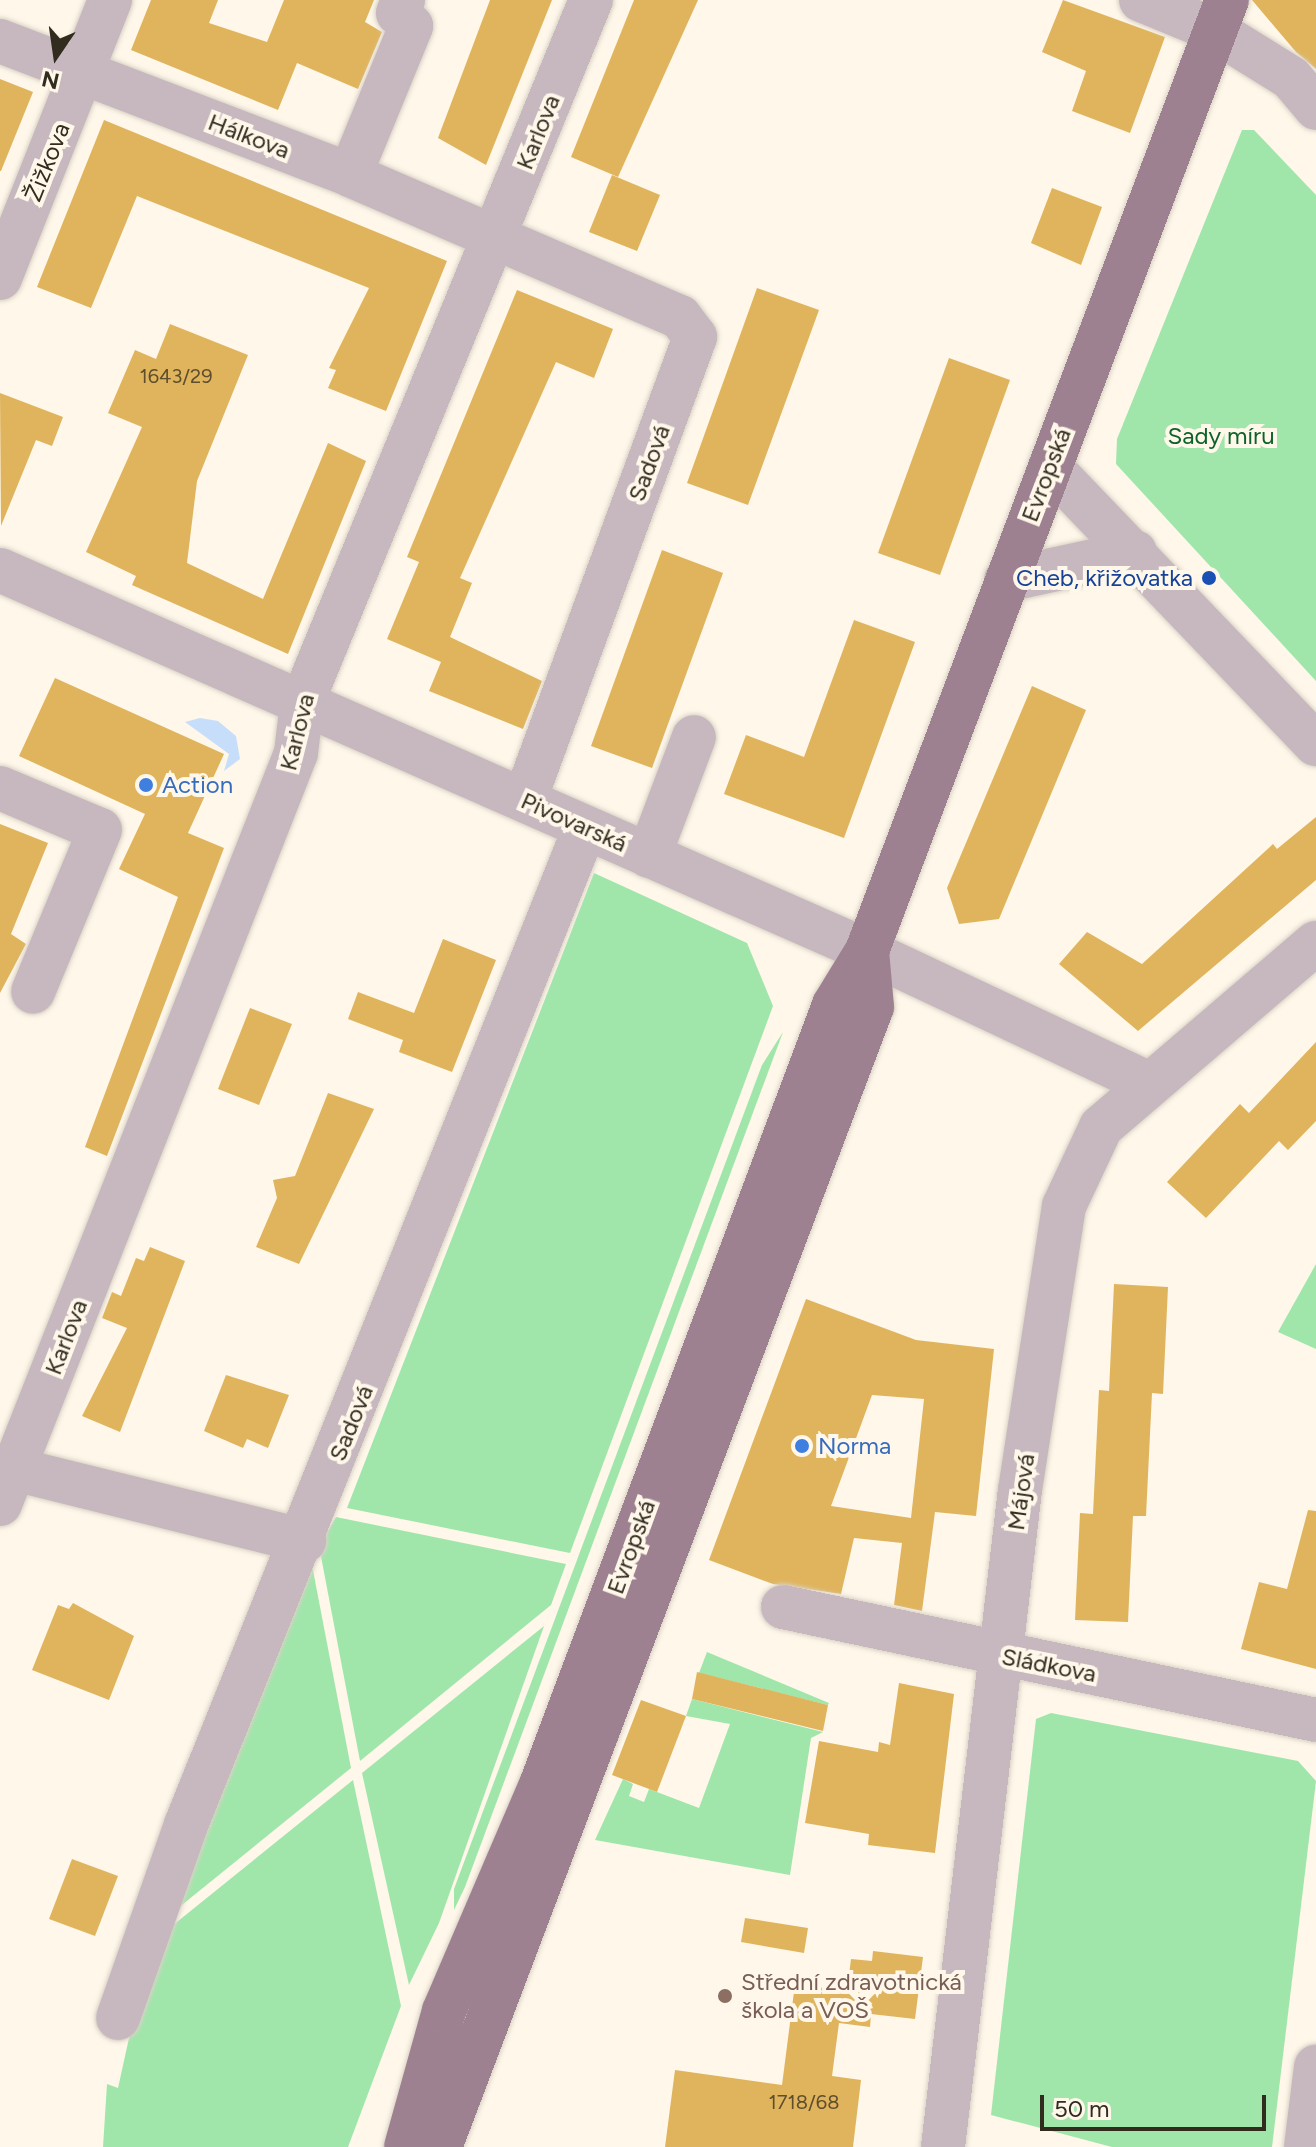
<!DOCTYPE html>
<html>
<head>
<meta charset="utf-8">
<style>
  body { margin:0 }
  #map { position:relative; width:1316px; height:2147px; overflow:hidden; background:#fef7ea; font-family:Figtree,sans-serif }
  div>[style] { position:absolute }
  .green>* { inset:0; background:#a0e6ab }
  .water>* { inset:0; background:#c7defb }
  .building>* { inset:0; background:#e0b45c }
  .roads { filter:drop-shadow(0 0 2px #d9d2c5) drop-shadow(0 0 2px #d9d2c5) }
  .minor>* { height:44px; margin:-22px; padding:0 22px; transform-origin:22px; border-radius:22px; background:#c7b8c0 }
  .major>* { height:44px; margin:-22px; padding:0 22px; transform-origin:22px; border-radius:22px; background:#9d8190 }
  .dots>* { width:22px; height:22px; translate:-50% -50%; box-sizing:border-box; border:4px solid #fef7ea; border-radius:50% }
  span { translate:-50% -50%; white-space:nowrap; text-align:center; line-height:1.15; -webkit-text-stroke:8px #fef7ea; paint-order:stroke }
  .number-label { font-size:20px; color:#5e4e2e }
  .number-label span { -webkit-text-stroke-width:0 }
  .street-label { font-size:24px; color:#322c1f }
  .park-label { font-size:24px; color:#0c6229 }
  .transit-label { font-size:24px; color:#164399 }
  .right { translate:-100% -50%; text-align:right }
  .shop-label { font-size:24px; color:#366cbe }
  .left { translate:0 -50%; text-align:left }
  .education-label { font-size:24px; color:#785e54 }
  .north { position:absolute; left:16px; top:16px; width:80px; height:80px; -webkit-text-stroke:6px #fef7ea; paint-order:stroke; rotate:193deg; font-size:22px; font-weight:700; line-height:32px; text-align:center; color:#322c1f }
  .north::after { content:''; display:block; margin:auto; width:28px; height:36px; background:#322c1f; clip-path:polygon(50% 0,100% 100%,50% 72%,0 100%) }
  .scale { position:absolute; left:1040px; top:2095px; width:226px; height:36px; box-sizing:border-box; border:4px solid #322c1f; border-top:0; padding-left:10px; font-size:24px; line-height:28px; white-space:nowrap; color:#322c1f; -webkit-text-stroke:6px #fef7ea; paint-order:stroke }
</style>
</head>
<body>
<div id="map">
  <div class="green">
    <div style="clip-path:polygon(1242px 130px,1254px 130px,1316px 195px,1316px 681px,1116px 464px,1117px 439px)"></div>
    <div style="clip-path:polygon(594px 873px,747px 943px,773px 1006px,570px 1553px,347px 1508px)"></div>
    <div style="clip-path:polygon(783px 1032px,465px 1887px,454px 1910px,454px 1889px,762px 1065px)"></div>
    <div style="clip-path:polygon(1316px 1264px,1316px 1349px,1278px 1332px)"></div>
    <div style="clip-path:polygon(336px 1517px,566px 1564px,551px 1605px,360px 1761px,319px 1546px)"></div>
    <div style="clip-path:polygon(311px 1560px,351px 1768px,167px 1917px)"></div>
    <div style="clip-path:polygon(544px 1626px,439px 1923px,409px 1985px,362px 1773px)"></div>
    <div style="clip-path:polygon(707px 1652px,829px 1703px,828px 1705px,699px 1673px)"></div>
    <div style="clip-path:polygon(692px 1699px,823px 1732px,811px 1738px,790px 1875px,595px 1840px,623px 1779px,633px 1784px,629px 1796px,644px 1802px,649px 1789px,699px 1808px,730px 1724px,686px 1716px)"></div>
    <div style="clip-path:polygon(1051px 1713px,1298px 1761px,1316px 1781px,1272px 2147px,1112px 2147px,991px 2115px,1036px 1719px)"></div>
    <div style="clip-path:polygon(353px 1780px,401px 2006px,348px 2147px,103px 2147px,107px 2084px,118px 2088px,144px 1970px,162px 1934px)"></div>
  </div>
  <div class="water">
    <div style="clip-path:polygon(200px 718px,218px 721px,236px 736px,240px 759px,224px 771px,229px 754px,185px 722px)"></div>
  </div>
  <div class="building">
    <div style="clip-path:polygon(151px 0,218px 0,209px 23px,267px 42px,284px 0,374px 0,365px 22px,382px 32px,358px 89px,297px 63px,278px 110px,131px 50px)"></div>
    <div style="clip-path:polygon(490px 0,552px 0,486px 165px,438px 138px)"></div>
    <div style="clip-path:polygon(634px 0,698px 0,618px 177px,571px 157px)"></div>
    <div style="clip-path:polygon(1063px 0,1165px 37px,1130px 133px,1072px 111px,1086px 71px,1042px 52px)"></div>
    <div style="clip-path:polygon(1252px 0,1316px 0,1316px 69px,1296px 52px)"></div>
    <div style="clip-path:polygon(0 79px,33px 92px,1px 171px,0 171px)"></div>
    <div style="clip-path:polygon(104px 120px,447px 261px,386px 411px,328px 388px,336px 370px,329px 368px,369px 288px,137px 196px,91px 308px,37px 287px)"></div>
    <div style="clip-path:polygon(612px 175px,660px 195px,637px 251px,589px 232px)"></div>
    <div style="clip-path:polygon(1052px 188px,1102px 207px,1081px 265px,1031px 243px)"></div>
    <div style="clip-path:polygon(757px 288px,819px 310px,748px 505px,687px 483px)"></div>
    <div style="clip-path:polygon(517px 290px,613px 329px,594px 378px,556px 362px,460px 578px,472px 583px,450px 637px,542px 681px,523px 729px,429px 691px,441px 662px,387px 639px,419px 562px,407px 557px)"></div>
    <div style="clip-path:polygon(170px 324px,248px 355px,197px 481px,187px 563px,263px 599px,328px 443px,366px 461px,288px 654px,132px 585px,136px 576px,86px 552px,142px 427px,108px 413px,135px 350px,156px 359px)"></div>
    <div style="clip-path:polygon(949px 358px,1010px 380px,940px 575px,878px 553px)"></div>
    <div style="clip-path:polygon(0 393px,63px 417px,52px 446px,36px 440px,1px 526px)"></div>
    <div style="clip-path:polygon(662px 550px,723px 573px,652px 768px,591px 746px)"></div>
    <div style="clip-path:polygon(854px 620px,915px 642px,844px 838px,724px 794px,746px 735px,804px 757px)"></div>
    <div style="clip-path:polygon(55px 678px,224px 754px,188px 833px,224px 848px,107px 1156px,85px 1147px,178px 897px,119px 869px,145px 814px,19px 756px)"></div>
    <div style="clip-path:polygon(1032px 686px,1086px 710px,999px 919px,959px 924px,947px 888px)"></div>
    <div style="clip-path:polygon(1316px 817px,1316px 880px,1138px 1031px,1059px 964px,1087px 932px,1142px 964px,1273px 844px,1277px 849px)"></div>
    <div style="clip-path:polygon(0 824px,48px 843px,11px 934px,26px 944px,0 993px)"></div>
    <div style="clip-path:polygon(443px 939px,496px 960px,452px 1072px,399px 1052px,403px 1040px,348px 1019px,358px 992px,414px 1013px)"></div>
    <div style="clip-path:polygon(250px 1008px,292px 1024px,259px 1105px,218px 1089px)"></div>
    <div style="clip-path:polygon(1316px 1042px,1316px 1121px,1288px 1150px,1279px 1141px,1206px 1218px,1167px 1182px,1240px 1104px,1249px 1113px)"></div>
    <div style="clip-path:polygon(328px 1093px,374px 1109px,299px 1264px,256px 1247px,277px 1198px,273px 1180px,295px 1176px)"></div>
    <div style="clip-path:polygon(150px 1247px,185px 1261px,120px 1432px,82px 1416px,127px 1328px,102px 1318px,112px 1292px,121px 1296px,136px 1258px,144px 1261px)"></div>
    <div style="clip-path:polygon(1114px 1284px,1168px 1287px,1163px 1394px,1152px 1393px,1146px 1516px,1133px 1516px,1128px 1622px,1075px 1620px,1080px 1513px,1093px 1514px,1099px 1390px,1109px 1391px)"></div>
    <div style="clip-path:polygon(evenodd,806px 1299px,916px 1340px,994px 1349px,976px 1516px,935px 1512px,922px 1611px,894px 1605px,902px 1543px,854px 1538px,841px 1594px,773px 1584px,709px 1560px,806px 1299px,872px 1395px,924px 1399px,911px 1518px,831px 1506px,872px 1395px)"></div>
    <div style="clip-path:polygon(226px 1375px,289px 1395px,268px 1448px,247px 1439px,243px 1448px,204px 1431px)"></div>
    <div style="clip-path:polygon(1308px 1510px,1316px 1511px,1316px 1669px,1241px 1649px,1259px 1582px,1287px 1589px)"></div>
    <div style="clip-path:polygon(73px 1603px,134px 1636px,109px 1700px,32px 1670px,58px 1605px,69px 1609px)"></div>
    <div style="clip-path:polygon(697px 1672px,828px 1705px,823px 1731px,692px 1699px)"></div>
    <div style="clip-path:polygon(899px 1683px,954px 1694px,935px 1853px,868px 1845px,869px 1834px,805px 1823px,819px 1741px,878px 1752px,879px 1742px,890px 1745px)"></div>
    <div style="clip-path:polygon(641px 1700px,686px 1716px,657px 1792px,612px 1775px)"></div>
    <div style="clip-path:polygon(72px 1859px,118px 1876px,95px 1936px,49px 1919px)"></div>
    <div style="clip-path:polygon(745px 1918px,808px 1928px,804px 1953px,741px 1942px)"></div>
    <div style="clip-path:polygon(873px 1951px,923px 1957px,915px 2019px,871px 2014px,870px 2027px,839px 2023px,832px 2076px,861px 2080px,853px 2147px,665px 2147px,675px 2070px,782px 2085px,795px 1984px,847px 1991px,851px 1959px,872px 1961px)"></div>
  </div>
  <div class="roads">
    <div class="minor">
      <div style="left:1141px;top:0;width:77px;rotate:22.2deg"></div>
      <div style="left:1212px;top:29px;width:93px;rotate:31.8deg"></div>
      <div style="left:1291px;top:78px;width:39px;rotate:50deg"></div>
      <div style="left:0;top:41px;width:375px;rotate:20.9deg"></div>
      <div style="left:350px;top:175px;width:359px;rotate:23.3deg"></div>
      <div style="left:680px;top:317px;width:25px;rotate:53deg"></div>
      <div style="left:695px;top:337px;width:493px;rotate:110.2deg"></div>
      <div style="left:350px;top:175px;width:161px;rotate:-67.7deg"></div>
      <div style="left:411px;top:26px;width:18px;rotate:-135deg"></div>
      <div style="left:398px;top:13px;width:14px;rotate:-69deg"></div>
      <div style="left:0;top:278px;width:299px;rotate:-68.4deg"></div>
      <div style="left:1050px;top:467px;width:384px;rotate:46.2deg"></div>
      <div style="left:0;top:570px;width:947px;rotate:23.72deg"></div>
      <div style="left:867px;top:951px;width:307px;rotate:25.2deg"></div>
      <div style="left:1006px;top:580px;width:132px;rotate:-12.2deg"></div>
      <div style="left:0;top:788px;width:108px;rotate:22.8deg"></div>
      <div style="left:100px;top:830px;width:175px;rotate:112.5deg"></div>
      <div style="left:649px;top:856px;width:127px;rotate:-69.3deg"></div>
      <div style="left:14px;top:1469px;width:299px;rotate:13.9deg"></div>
      <div style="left:0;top:1504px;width:807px;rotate:-68.49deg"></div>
      <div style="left:296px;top:753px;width:50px;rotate:-83.2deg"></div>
      <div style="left:302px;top:703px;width:760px;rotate:-67.65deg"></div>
      <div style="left:783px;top:1607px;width:545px;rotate:11.97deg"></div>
      <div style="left:118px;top:2018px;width:205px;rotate:-70.6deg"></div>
      <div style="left:186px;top:1825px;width:1074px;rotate:-68.19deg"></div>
      <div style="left:943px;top:2147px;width:661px;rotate:-83.32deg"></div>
      <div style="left:1020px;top:1490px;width:287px;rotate:-81.2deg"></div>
      <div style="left:1064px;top:1206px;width:87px;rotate:-64.9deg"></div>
      <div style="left:1101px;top:1127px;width:283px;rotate:-40.6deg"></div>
      <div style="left:1306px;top:2147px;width:81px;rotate:-82.9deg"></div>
    </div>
    <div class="major">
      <div style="left:406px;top:2147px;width:141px;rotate:-74.4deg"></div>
      <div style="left:444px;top:2011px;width:246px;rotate:-66.8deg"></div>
      <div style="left:541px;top:1785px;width:833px;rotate:-69.41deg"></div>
      <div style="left:834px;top:1005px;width:63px;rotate:-58.6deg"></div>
      <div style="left:867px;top:951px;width:1017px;rotate:-69.27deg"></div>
      <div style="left:440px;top:2147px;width:1219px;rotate:-69.25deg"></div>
      <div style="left:872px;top:1007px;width:56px;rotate:-95.1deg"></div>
    </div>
  </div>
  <div class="dots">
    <div style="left:1209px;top:578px;background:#1a4fb4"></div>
    <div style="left:146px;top:785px;background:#3f7fe0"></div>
    <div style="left:802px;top:1446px;background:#3f7fe0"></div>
    <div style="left:725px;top:1996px;background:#8d6e63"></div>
  </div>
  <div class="number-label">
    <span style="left:176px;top:376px">1643/29</span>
    <span style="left:804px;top:2102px">1718/68</span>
  </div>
  <div class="street-label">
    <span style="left:538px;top:132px;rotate:-68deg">Karlova</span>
    <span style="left:249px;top:136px;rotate:21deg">Hálkova</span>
    <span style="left:47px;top:162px;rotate:-68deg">Žižkova</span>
    <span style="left:649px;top:463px;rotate:-70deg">Sadová</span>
    <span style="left:1046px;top:475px;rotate:-69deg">Evropská</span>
    <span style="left:297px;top:732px;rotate:-76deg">Karlova</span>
    <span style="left:574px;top:822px;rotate:24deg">Pivovarská</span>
    <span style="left:66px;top:1337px;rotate:-69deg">Karlova</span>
    <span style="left:351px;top:1423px;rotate:-68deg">Sadová</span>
    <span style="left:1021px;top:1492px;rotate:-82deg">Májová</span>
    <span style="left:631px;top:1547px;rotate:-70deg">Evropská</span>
    <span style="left:1049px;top:1665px;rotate:11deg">Sládkova</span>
  </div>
  <div class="park-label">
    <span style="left:1221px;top:436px">Sady míru</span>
  </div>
  <div class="transit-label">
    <span class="right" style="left:1193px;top:578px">Cheb, křižovatka</span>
  </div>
  <div class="shop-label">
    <span class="left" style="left:162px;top:785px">Action</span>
    <span class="left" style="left:818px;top:1446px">Norma</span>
  </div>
  <div class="education-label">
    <span class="left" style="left:741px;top:1996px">Střední zdravotnická<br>škola a VOŠ</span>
  </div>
  <div class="north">N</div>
  <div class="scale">50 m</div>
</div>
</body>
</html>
